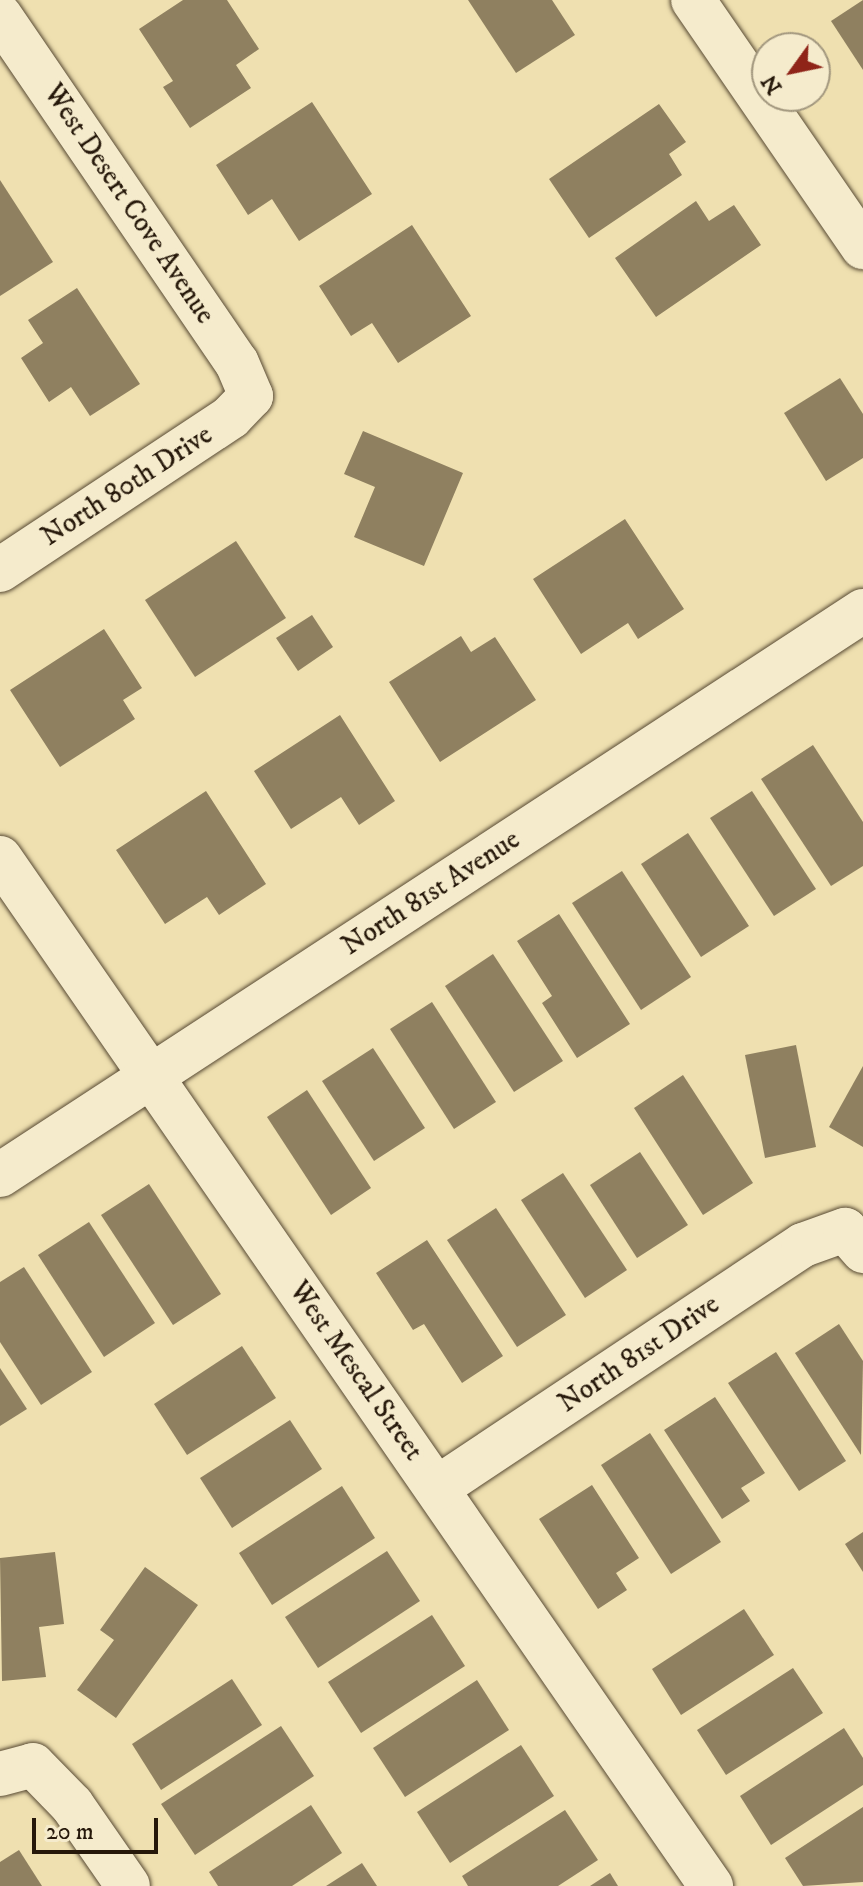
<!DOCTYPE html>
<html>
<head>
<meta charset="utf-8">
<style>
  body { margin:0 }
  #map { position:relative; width:863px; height:1886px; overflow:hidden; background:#efe0b0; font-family:"IM FELL DW Pica",serif }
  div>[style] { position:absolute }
  .building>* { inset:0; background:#8f8060 }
  .roads { filter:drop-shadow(0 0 2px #584a34) drop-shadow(0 0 2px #584a34) }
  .minor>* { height:44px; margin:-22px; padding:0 22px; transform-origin:22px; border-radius:22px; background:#f5ebcc }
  span { translate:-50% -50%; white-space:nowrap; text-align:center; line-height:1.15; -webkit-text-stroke:8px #f5ebcc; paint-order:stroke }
  .street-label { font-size:28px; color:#26180a }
  .north { position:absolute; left:751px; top:32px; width:80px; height:80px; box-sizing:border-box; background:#f5ebcc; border:2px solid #a2977e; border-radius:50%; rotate:237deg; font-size:22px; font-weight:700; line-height:32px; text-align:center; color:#26180a }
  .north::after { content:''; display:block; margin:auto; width:28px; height:36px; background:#8f2418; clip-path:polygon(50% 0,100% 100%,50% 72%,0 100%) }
  .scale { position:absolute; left:32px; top:1818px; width:126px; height:36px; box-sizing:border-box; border:4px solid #26180a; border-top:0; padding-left:10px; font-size:24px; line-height:28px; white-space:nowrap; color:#26180a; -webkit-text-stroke:6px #f5ebcc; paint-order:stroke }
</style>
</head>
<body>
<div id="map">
  <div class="building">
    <div style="clip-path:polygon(183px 0,227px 0,259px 49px,236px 65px,251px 88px,190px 128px,163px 87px,173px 81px,139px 29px)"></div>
    <div style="clip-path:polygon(468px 0,552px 0,575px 35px,516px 73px)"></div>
    <div style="clip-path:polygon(863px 0,863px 70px,831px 21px)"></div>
    <div style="clip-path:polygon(312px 102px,372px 194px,299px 241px,272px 199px,248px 215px,216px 165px)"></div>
    <div style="clip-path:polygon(659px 104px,686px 142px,669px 154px,682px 175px,589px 238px,549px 179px)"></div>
    <div style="clip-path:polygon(0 180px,53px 262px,0 296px)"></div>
    <div style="clip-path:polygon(696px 201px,709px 221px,734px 205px,761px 245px,656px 317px,615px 258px)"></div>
    <div style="clip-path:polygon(412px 225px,471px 316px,398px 363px,372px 323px,351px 336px,319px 286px)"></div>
    <div style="clip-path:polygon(77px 288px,140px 384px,90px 416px,71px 387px,49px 402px,21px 358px,43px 343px,28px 320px)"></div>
    <div style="clip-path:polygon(840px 378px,863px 414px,863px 458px,826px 481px,784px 413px)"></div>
    <div style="clip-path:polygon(363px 431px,463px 473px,424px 566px,354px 537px,375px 487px,344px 474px)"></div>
    <div style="clip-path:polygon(625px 519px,684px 609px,638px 639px,628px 623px,581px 654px,533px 579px)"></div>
    <div style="clip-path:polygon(236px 541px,286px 618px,195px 677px,145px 600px)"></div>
    <div style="clip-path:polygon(312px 615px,333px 647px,298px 671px,276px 638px)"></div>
    <div style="clip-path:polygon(104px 629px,142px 688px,123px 700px,135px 719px,60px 767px,10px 690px)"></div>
    <div style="clip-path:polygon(461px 636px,471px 652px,495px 637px,536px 700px,440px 762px,389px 682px)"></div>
    <div style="clip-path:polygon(340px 715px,395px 801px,359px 825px,341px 797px,291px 829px,254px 771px)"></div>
    <div style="clip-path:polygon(813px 745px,863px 822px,863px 866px,831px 886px,761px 779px)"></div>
    <div style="clip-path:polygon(206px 791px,266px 884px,219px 915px,207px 897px,165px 924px,116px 850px)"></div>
    <div style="clip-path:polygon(752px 791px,816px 889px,774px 916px,710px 818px)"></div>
    <div style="clip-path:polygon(688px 833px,749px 926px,701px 957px,641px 864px)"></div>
    <div style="clip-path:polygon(622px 871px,691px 977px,641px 1010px,572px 903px)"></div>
    <div style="clip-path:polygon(559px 914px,630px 1024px,577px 1058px,542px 1003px,552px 996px,517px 941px)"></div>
    <div style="clip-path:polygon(493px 954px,563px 1061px,514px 1092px,445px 986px)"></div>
    <div style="clip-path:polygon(432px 1002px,496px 1102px,454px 1129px,390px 1029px)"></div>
    <div style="clip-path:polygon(796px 1045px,816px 1147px,765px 1158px,745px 1055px)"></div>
    <div style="clip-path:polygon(373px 1048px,425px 1128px,374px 1161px,322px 1081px)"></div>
    <div style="clip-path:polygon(863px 1066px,863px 1147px,829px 1127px)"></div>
    <div style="clip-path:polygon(683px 1075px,753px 1183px,703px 1215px,634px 1108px)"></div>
    <div style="clip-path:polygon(307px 1090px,371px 1188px,331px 1215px,267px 1117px)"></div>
    <div style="clip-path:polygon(640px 1152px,688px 1225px,637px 1258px,590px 1185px)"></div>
    <div style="clip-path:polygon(563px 1173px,627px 1270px,585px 1298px,521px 1200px)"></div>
    <div style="clip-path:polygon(149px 1184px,221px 1294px,173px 1325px,101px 1215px)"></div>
    <div style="clip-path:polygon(496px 1208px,566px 1315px,517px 1347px,447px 1240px)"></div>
    <div style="clip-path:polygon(89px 1222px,155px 1323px,104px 1357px,38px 1255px)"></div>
    <div style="clip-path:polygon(427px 1240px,503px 1356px,462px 1383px,424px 1324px,413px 1330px,376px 1273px)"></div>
    <div style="clip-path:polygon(24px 1267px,92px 1372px,41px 1405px,0 1342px,0 1282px)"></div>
    <div style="clip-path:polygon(839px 1324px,863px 1361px,861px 1455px,795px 1353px)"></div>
    <div style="clip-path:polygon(242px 1346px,276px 1398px,187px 1455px,154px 1404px)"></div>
    <div style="clip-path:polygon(776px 1352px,846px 1461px,799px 1491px,728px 1383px)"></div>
    <div style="clip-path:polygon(0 1368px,27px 1409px,0 1426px)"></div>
    <div style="clip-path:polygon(715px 1397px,765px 1473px,741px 1488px,750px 1501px,722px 1519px,664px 1430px)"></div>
    <div style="clip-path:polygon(290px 1420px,322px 1469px,232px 1528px,200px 1478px)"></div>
    <div style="clip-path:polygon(650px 1433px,721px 1542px,671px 1574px,601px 1465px)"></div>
    <div style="clip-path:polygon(592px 1485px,639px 1558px,616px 1573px,627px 1590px,598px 1609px,539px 1519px)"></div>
    <div style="clip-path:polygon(342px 1486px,375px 1538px,272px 1605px,239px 1553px)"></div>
    <div style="clip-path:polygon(863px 1532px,863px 1572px,845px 1544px)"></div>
    <div style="clip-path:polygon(387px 1551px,420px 1601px,318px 1668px,285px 1617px)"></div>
    <div style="clip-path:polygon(55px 1552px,64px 1624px,39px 1627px,46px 1677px,2px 1681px,0 1558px)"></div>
    <div style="clip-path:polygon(145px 1567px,198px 1605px,116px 1718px,77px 1690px,114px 1640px,100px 1630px)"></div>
    <div style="clip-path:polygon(744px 1609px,774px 1655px,681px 1715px,652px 1669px)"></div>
    <div style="clip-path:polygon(432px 1615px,465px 1666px,361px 1733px,328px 1682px)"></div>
    <div style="clip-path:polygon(793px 1668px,823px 1713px,726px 1775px,697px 1730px)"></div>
    <div style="clip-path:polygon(232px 1679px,262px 1725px,161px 1790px,132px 1744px)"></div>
    <div style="clip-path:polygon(477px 1680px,509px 1730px,405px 1797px,373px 1748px)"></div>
    <div style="clip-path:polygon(281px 1726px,314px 1776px,195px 1855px,161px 1804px)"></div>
    <div style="clip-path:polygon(844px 1728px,863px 1758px,863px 1785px,771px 1845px,740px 1796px)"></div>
    <div style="clip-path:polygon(521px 1745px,554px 1796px,450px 1863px,417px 1812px)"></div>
    <div style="clip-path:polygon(311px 1805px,342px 1853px,292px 1886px,218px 1886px,209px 1872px)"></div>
    <div style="clip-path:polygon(863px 1807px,863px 1882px,803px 1886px,785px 1858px)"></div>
    <div style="clip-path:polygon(565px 1810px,598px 1860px,558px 1886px,468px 1886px,462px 1876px)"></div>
    <div style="clip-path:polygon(19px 1850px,42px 1886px,0 1886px,0 1862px)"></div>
    <div style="clip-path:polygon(362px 1863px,377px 1886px,326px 1886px)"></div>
    <div style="clip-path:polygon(610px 1873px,618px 1886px,590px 1886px)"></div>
  </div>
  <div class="roads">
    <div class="minor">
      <div style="left:693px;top:0;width:300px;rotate:55.5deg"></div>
      <div style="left:0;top:16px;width:420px;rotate:55.7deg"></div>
      <div style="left:237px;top:363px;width:36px;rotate:67deg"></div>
      <div style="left:251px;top:396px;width:29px;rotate:134deg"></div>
      <div style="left:231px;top:417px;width:277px;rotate:146.5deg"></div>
      <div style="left:0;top:858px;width:1250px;rotate:55.33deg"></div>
      <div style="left:0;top:1175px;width:1031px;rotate:-33.17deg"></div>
      <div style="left:437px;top:1488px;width:439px;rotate:-33.6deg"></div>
      <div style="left:803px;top:1245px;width:45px;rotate:-19.7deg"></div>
      <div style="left:845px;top:1230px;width:28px;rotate:49deg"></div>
      <div style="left:0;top:1774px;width:34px;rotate:-15deg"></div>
      <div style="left:33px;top:1765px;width:56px;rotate:45.7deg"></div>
      <div style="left:72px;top:1805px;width:98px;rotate:55.3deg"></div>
    </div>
  </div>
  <div class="street-label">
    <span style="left:129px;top:204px;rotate:56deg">West Desert Cove Avenue</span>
    <span style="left:127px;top:486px;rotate:-33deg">North 80th Drive</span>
    <span style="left:431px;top:893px;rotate:-33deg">North 81st Avenue</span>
    <span style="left:639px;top:1354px;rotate:-34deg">North 81st Drive</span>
    <span style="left:356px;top:1371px;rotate:55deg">West Mescal Street</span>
  </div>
  <div class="north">N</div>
  <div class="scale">20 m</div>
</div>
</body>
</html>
